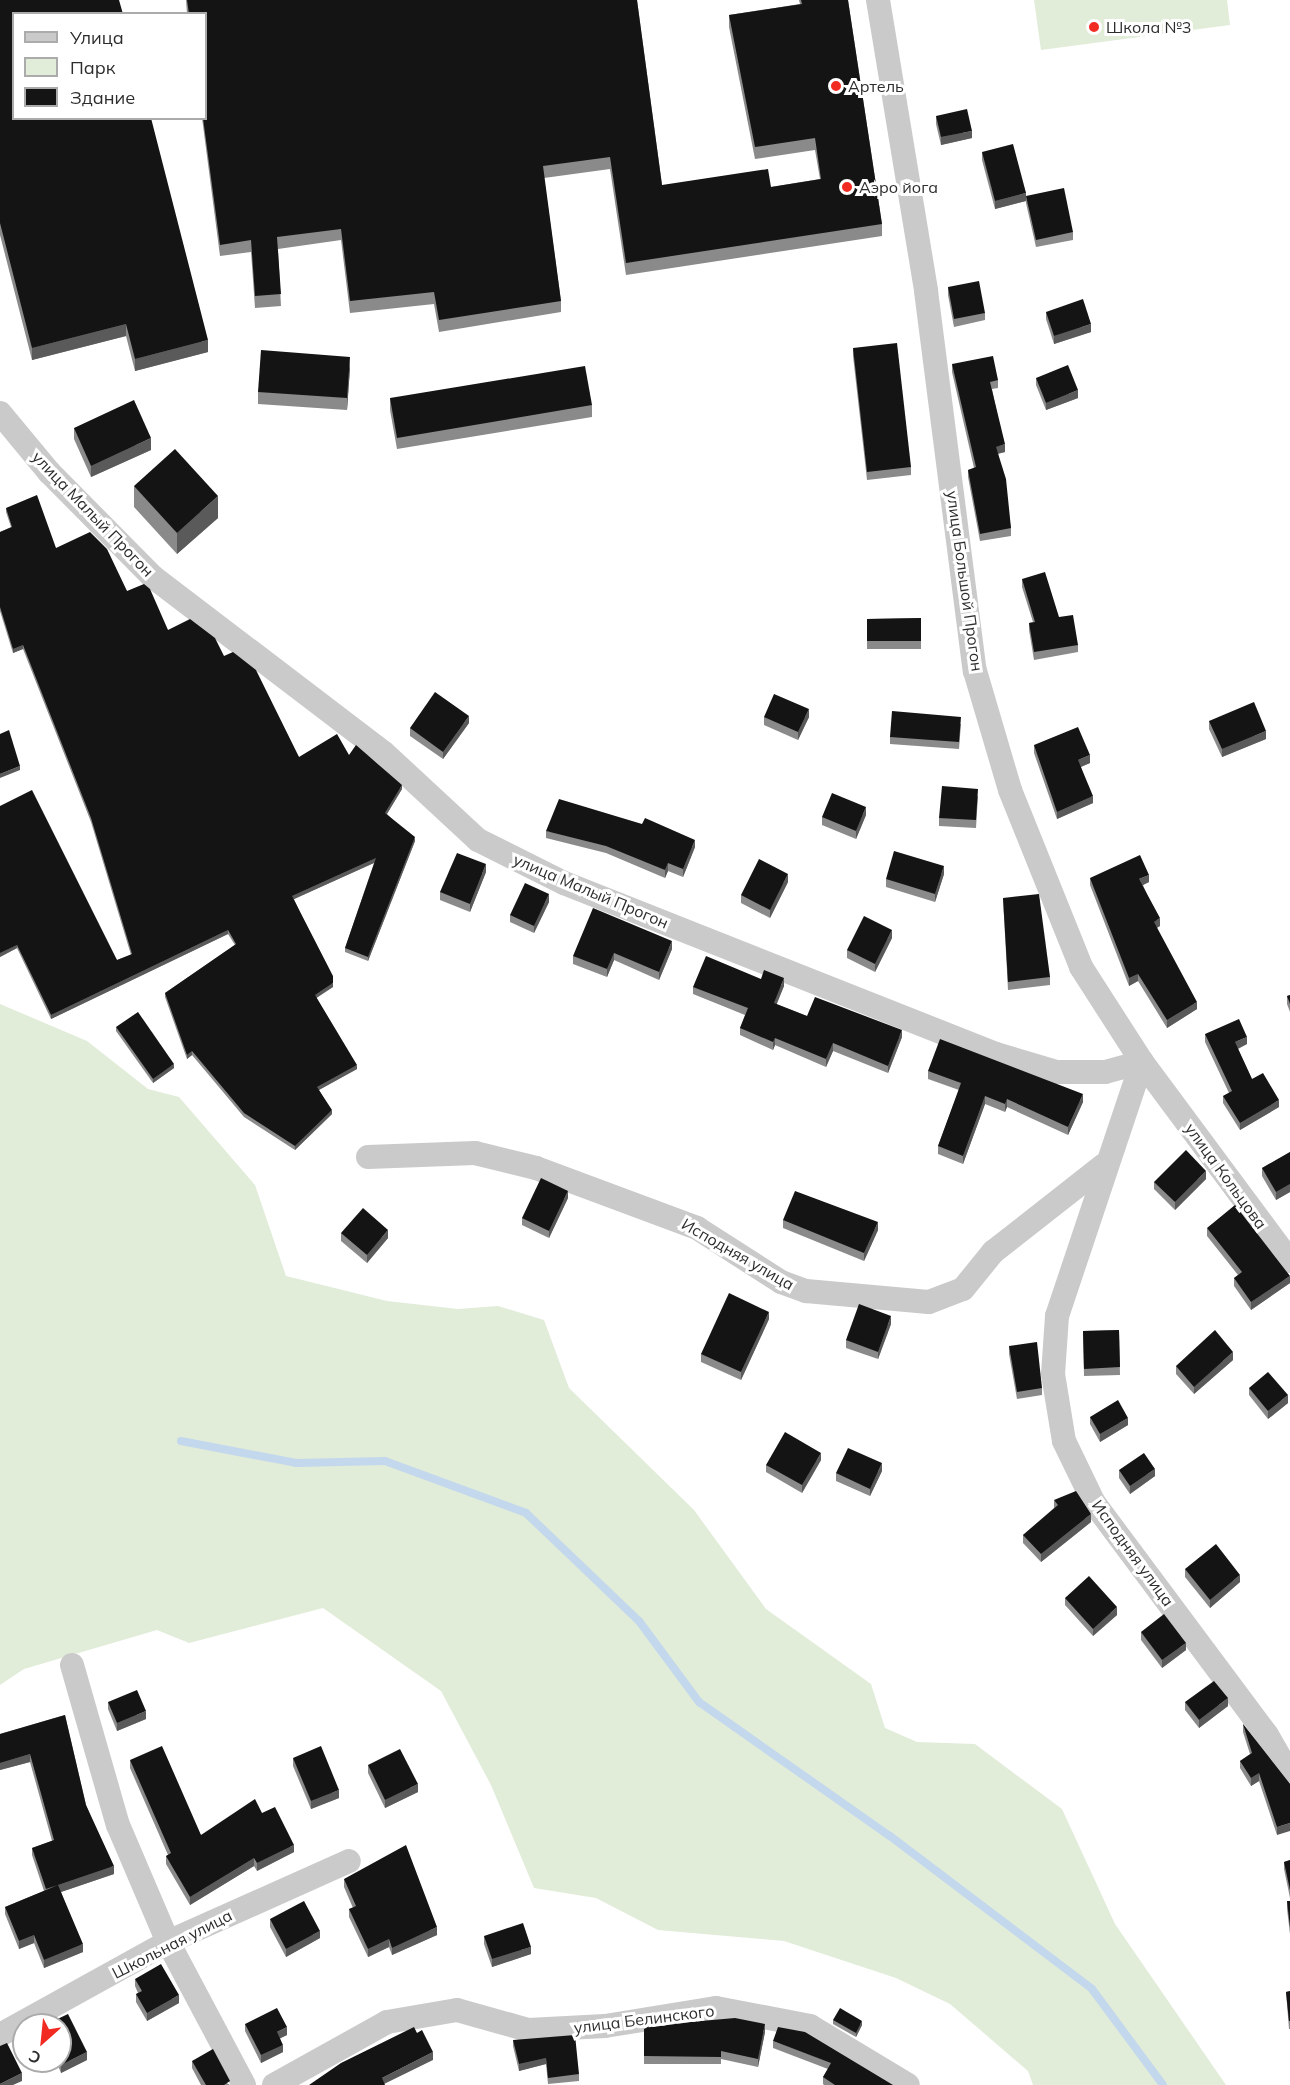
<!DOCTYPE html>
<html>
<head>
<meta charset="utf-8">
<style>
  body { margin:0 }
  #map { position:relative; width:1290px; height:2085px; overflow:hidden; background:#fff; font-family:Mulish,sans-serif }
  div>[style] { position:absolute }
  .green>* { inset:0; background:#e1ecd9 }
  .stream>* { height:8px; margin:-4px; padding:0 4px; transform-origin:4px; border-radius:4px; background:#c3d8ed }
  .street>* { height:24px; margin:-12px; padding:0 12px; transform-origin:12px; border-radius:12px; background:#cacaca }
  .wall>* { inset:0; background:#8a8a8a }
  .shaded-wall>* { inset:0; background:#5a5a5a }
  .building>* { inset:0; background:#141414 }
  .dots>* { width:16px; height:16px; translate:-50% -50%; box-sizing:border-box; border:3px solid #fff; border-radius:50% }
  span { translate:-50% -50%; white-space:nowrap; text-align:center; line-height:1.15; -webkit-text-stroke:6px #fff; paint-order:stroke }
  .poi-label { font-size:16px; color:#2d2d2d }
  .left { translate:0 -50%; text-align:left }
  .street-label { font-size:16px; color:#2d2d2d }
  .legend { position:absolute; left:12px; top:12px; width:195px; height:108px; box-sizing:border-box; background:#fff; border:2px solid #ababab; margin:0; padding:8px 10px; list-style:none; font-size:18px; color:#2d2d2d }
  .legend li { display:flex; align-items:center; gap:12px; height:30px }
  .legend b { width:30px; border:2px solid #ababab }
  .north { position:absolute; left:12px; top:2013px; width:60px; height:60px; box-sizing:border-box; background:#fff; border:2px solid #ababab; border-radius:50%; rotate:207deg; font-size:16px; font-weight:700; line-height:24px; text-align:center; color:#2d2d2d }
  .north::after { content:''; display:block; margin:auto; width:21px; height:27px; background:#f12a22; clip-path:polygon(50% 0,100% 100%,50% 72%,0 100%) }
</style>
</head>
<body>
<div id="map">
  <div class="green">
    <div style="clip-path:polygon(1034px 0,1227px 0,1230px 25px,1041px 50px)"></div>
    <div style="clip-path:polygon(0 1004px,87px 1041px,148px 1089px,179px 1097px,255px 1185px,286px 1276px,387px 1301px,458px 1309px,498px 1306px,544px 1320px,569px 1388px,694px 1510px,766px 1609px,871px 1684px,885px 1728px,917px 1742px,975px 1744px,1062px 1809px,1115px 1924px,1226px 2085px,1033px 2085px,1028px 2071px,950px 2004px,896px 1978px,784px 1941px,658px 1930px,596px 1898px,534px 1888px,491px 1785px,441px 1691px,323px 1608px,189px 1643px,157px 1630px,24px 1669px,0 1685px)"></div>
  </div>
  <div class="stream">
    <div style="left:181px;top:1441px;width:117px;rotate:10.8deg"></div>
    <div style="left:296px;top:1463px;width:89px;rotate:-1.3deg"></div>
    <div style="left:385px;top:1461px;width:150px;rotate:20.2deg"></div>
    <div style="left:526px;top:1513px;width:156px;rotate:43.7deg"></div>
    <div style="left:639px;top:1621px;width:101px;rotate:53.5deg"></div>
    <div style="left:699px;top:1702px;width:233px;rotate:35.1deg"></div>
    <div style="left:890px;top:1836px;width:253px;rotate:37.1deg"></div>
    <div style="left:1092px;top:1989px;width:119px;rotate:53.5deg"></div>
  </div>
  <div class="street">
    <div style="left:878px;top:0;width:295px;rotate:80.6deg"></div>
    <div style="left:926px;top:291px;width:383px;rotate:82.7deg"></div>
    <div style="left:975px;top:671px;width:124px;rotate:73.6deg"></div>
    <div style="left:1010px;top:790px;width:191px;rotate:68.1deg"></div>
    <div style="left:1081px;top:967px;width:113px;rotate:57.3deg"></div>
    <div style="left:1142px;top:1062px;width:248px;rotate:53.4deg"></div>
    <div style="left:0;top:413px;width:77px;rotate:50.3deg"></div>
    <div style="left:49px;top:472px;width:148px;rotate:45.3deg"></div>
    <div style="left:153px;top:577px;width:290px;rotate:37.3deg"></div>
    <div style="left:384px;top:753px;width:128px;rotate:42.8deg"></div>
    <div style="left:478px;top:840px;width:96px;rotate:26.6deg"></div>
    <div style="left:564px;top:883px;width:465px;rotate:21.6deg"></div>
    <div style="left:996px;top:1054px;width:63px;rotate:16.7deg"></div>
    <div style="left:1056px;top:1072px;width:49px"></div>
    <div style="left:1105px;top:1072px;width:38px;rotate:-15deg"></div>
    <div style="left:1142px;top:1062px;width:268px;rotate:108.5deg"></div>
    <div style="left:1057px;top:1316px;width:58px;rotate:93.9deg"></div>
    <div style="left:1053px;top:1374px;width:68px;rotate:80.7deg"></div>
    <div style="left:1064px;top:1441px;width:69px;rotate:64.2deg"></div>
    <div style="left:1094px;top:1503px;width:289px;rotate:53.3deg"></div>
    <div style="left:1267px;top:1735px;width:46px;rotate:60.1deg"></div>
    <div style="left:368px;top:1157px;width:107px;rotate:-2.1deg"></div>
    <div style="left:475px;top:1153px;width:63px;rotate:13.8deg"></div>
    <div style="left:536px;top:1168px;width:172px;rotate:20.4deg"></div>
    <div style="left:697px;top:1228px;width:100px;rotate:32.7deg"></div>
    <div style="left:781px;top:1282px;width:27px;rotate:20deg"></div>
    <div style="left:806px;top:1291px;width:123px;rotate:5.1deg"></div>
    <div style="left:929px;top:1302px;width:36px;rotate:-21deg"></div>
    <div style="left:963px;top:1289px;width:48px;rotate:-51deg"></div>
    <div style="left:993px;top:1252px;width:141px;rotate:-38.1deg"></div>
    <div style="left:72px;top:1665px;width:166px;rotate:74deg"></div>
    <div style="left:118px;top:1825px;width:127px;rotate:66.9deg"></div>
    <div style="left:168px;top:1942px;width:162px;rotate:62deg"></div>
    <div style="left:0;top:2035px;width:192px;rotate:-29deg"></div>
    <div style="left:168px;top:1942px;width:198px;rotate:-24.1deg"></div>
    <div style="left:274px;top:2085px;width:129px;rotate:-29.1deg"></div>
    <div style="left:387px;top:2022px;width:71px;rotate:-9.7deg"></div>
    <div style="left:457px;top:2010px;width:74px;rotate:15.7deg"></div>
    <div style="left:528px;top:2030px;width:77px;rotate:-3deg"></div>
    <div style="left:605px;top:2026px;width:112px;rotate:-9.2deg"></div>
    <div style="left:716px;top:2008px;width:96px;rotate:10.8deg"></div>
    <div style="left:810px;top:2026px;width:114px;rotate:31deg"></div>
  </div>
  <div class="wall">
    <div style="clip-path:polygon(0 0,208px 352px,135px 371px,126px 336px,32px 360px,0 235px)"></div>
    <div style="clip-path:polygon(186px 0,637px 0,662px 185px,771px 187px,820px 179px,815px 150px,755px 159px,729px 27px,729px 15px,800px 4px,799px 0,848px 0,882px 224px,882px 236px,626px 275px,610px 169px,544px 178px,561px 301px,561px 312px,439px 332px,434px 304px,350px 313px,341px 240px,278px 249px,281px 306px,255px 308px,251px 252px,220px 256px,202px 118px,206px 118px,206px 14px,187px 14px)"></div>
    <div style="clip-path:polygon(936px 116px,972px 138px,941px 145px,936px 124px)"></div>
    <div style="clip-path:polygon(982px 152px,1026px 201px,995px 209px,982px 160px)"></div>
    <div style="clip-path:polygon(1026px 196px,1073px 232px,1073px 240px,1036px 247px,1026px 203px)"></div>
    <div style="clip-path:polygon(948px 287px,985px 313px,985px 320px,954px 327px,948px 295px)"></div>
    <div style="clip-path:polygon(1046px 312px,1091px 332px,1054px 344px,1046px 319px)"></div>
    <div style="clip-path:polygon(853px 348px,911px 467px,911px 475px,867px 480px,853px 356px)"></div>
    <div style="clip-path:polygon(952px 364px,998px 380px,998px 388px,992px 389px,1005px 452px,998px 454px,1011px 528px,1011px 536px,980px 541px,968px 477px,968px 470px,974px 468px,952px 372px)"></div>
    <div style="clip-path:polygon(350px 368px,347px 410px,258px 404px,258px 392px)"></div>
    <div style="clip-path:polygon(1036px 378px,1078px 398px,1046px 410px,1036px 385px)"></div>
    <div style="clip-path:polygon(390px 398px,592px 405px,592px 417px,397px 449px,390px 410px)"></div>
    <div style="clip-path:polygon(74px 428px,151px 450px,91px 477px,74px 439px)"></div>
    <div style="clip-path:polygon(134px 486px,218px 518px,177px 554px,134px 507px)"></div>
    <div style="clip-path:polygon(6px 508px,56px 548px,127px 591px,168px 630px,224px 656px,299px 757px,349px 755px,402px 789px,387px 814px,415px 841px,368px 961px,345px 952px,345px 948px,374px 863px,294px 899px,333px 987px,316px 997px,357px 1069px,319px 1090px,332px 1114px,295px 1150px,244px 1117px,192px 1055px,187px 1059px,165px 997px,165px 993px,235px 945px,228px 934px,51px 1019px,17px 948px,0 957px,0 806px,117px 960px,131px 955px,91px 822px,23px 649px,13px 653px,0 611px,0 532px,11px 527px,6px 512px)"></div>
    <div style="clip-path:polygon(1022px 579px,1078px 645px,1078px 652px,1034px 660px,1029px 630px,1029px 623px,1033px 622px,1022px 587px)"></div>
    <div style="clip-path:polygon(921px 618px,921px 649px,867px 649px,867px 619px)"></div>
    <div style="clip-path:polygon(764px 717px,809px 717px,798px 740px,764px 725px)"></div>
    <div style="clip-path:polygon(1209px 721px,1266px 739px,1222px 757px,1209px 729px)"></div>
    <div style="clip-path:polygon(469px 723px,443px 759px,410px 736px,410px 728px)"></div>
    <div style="clip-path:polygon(961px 724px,959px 749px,890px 744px,890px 737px)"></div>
    <div style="clip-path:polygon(1034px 745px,1090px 763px,1081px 767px,1093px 803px,1057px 819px,1034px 753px)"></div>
    <div style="clip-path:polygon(978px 796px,976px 828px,939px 826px,939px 818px)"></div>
    <div style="clip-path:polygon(866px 815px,856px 839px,822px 825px,822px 817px)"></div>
    <div style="clip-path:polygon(546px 831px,695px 847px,683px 877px,668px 871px,665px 878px,606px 853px,546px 838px)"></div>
    <div style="clip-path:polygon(486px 872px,470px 912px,440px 900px,440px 892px)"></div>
    <div style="clip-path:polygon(944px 874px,935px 902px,886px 887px,886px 879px)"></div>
    <div style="clip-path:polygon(1090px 878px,1149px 882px,1143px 885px,1160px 926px,1157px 928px,1197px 1009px,1167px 1028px,1138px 981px,1129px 986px,1090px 885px)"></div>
    <div style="clip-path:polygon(788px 882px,770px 918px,741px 903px,741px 895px)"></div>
    <div style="clip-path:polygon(1003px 898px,1050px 977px,1050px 985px,1008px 990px)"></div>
    <div style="clip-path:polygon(549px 902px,534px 933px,510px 922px,510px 915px)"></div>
    <div style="clip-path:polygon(892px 938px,875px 972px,847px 958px,847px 950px)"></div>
    <div style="clip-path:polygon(672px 949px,659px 980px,614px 960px,607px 977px,573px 964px,573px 956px)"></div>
    <div style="clip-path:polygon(761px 979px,784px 986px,776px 1004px,807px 1016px,902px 1037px,888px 1073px,833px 1051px,826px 1067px,775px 1045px,773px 1050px,740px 1035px,740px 1028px,745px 1015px,693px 994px,693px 987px)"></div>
    <div style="clip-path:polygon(1290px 995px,1290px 1012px,1287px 1004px,1287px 996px)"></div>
    <div style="clip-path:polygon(116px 1027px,174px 1068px,153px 1083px,116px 1031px)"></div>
    <div style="clip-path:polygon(1205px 1034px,1247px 1044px,1238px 1049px,1252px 1079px,1279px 1107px,1240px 1130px,1223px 1103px,1223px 1096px,1229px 1093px,1205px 1042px)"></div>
    <div style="clip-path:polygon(928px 1071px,1083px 1102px,1068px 1135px,1007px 1107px,1005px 1112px,985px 1104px,963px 1164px,938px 1154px,938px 1146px,959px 1090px,928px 1079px)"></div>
    <div style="clip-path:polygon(1290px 1152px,1290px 1192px,1276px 1200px,1262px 1176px,1262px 1168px)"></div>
    <div style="clip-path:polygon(1206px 1179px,1175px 1210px,1154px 1189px,1154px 1182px)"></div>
    <div style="clip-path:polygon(568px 1198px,549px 1238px,522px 1225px,522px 1218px)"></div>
    <div style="clip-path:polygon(783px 1220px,878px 1230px,864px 1261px,783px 1228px)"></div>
    <div style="clip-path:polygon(1207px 1228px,1290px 1283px,1251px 1310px,1234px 1286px,1234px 1278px,1238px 1275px,1207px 1236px)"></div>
    <div style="clip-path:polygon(341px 1233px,388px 1238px,367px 1263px,341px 1241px)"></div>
    <div style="clip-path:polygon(769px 1319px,741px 1380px,701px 1362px,701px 1354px)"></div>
    <div style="clip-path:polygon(891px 1324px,878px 1359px,846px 1348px,846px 1340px)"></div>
    <div style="clip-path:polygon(1119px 1330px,1120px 1375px,1084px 1376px,1083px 1331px)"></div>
    <div style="clip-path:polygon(1009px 1346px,1042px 1388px,1042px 1395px,1017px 1399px,1009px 1354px)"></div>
    <div style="clip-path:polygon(1233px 1360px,1194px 1394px,1176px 1374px,1176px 1366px)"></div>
    <div style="clip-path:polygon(1249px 1388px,1288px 1403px,1268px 1419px,1249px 1395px)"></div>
    <div style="clip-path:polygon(1090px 1417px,1128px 1425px,1100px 1442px,1090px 1424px)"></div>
    <div style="clip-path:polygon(821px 1460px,802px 1493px,766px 1472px,766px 1465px)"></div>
    <div style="clip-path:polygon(1119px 1470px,1155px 1476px,1130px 1494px,1119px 1478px)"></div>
    <div style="clip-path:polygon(882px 1471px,870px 1496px,836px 1481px,836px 1473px)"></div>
    <div style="clip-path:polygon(1054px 1500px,1091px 1522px,1041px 1562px,1023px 1543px,1023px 1535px,1054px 1508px)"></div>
    <div style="clip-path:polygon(1185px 1569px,1240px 1582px,1210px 1608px,1185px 1577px)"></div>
    <div style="clip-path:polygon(1065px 1598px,1117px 1615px,1093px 1636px,1065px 1605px)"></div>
    <div style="clip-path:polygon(1141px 1632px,1186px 1650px,1162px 1668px,1141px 1640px)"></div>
    <div style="clip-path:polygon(108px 1702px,146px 1719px,117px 1731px,108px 1709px)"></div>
    <div style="clip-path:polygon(1185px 1702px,1228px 1706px,1199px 1728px,1185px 1710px)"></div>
    <div style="clip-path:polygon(65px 1715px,86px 1805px,114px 1874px,61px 1892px,83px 1952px,44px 1968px,34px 1943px,19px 1949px,5px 1914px,5px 1907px,44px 1891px,32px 1855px,32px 1848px,52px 1841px,30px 1762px,0 1770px,0 1734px)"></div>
    <div style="clip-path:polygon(1243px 1724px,1290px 1784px,1277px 1835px,1259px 1781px,1251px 1786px,1240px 1768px,1240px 1761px,1250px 1754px,1243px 1732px)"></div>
    <div style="clip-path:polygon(293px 1758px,339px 1798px,311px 1809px,293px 1766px)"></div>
    <div style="clip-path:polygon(130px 1760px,201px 1835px,262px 1813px,294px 1852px,257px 1871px,254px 1866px,190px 1905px,166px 1864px,166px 1856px,168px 1855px,130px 1768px)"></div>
    <div style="clip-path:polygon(368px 1765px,418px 1792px,385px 1808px,368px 1773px)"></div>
    <div style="clip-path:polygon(1290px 1860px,1290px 1898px,1284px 1869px,1284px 1862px)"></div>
    <div style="clip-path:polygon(344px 1879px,437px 1935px,392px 1955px,389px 1947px,368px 1957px,349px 1917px,349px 1909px,353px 1908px,344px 1887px)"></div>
    <div style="clip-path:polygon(1287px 1901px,1290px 1901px,1290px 1934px,1287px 1909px)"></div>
    <div style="clip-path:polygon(270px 1919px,320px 1938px,286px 1957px,270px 1927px)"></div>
    <div style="clip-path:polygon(484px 1936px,531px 1954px,492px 1967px,484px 1944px)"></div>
    <div style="clip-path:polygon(135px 1979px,179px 2003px,147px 2021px,136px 2002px,136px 1994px,138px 1993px,135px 1986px)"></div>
    <div style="clip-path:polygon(1290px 1991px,1290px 2029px,1289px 2029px,1286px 1992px)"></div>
    <div style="clip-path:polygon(833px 2020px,862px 2025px,856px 2037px,833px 2024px)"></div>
    <div style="clip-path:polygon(245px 2024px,287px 2035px,280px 2038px,283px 2052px,261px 2063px,245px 2031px)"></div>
    <div style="clip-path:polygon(644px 2026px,765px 2032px,758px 2067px,721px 2059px,721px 2064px,644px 2064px)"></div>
    <div style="clip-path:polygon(513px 2040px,579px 2074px,579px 2081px,548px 2084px,546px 2064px,519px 2071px,513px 2046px)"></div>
    <div style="clip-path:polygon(773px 2041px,893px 2085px,824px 2085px,823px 2084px,823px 2077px,828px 2069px,773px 2048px)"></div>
    <div style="clip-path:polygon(87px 2060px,61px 2073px,56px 2061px,60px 2061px)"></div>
    <div style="clip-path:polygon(192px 2061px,230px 2085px,201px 2085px,192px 2068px)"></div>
  </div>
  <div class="shaded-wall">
    <div style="clip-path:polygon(972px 131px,972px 138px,941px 145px,941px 137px)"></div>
    <div style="clip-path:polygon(1026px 193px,1026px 201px,995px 209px,995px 201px)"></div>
    <div style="clip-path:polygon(126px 324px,126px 336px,32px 360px,32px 348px)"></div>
    <div style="clip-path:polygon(1091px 324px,1091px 332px,1054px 344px,1054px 336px)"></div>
    <div style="clip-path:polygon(208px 340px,208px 352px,135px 371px,135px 359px)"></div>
    <div style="clip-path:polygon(350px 357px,350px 368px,347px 410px,347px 398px)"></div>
    <div style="clip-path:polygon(1078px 390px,1078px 398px,1046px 410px,1046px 403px)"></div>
    <div style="clip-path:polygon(151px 438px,151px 450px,91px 477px,91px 466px)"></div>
    <div style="clip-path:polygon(1005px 444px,1005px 452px,996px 454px,996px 447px)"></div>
    <div style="clip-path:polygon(218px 496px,218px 518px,177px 554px,177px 533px)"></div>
    <div style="clip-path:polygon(23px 645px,23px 649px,13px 653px,13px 649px)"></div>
    <div style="clip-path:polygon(809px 709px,809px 717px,798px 740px,798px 732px)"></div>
    <div style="clip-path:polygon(469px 716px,469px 723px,443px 759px,443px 752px)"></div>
    <div style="clip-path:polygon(1266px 731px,1266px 739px,1222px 757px,1222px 749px)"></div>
    <div style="clip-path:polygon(1090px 755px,1090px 763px,1078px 768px,1078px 760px)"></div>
    <div style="clip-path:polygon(20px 766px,20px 770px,0 778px,0 774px)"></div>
    <div style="clip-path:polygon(402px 785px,402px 789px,385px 817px,385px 813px)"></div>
    <div style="clip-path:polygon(1093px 796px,1093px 803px,1057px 819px,1057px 812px)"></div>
    <div style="clip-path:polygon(866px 807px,866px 815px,856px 839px,856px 831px)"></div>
    <div style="clip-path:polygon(415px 837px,415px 841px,368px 961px,368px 957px)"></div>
    <div style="clip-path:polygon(695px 840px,695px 847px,683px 877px,683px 869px)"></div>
    <div style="clip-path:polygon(376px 858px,376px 862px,292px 900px,292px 896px)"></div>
    <div style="clip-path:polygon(668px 863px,668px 871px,665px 878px,665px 870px)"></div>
    <div style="clip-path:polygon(486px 864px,486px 872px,470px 912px,470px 904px)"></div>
    <div style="clip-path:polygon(944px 866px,944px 874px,935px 902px,935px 894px)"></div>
    <div style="clip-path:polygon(788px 874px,788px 882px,770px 918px,770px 910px)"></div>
    <div style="clip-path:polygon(1149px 875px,1149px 882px,1139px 887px,1139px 879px)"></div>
    <div style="clip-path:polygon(549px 894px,549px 902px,534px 933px,534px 926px)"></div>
    <div style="clip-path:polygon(1160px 918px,1160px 926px,1154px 929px,1154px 922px)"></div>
    <div style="clip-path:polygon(228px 930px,228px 934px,51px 1019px,51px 1015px)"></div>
    <div style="clip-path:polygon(892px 930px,892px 938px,875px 972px,875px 964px)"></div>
    <div style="clip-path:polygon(672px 941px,672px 949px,659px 980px,659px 972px)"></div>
    <div style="clip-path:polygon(17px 945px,17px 948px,0 957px,0 953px)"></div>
    <div style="clip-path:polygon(614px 953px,614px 960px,607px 977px,607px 969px)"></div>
    <div style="clip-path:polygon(1138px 974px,1138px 981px,1129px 986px,1129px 978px)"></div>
    <div style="clip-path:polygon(784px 978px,784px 986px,774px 1011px,774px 1003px)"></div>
    <div style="clip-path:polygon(333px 983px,333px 987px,315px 999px,315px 995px)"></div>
    <div style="clip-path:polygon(1197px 1002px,1197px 1009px,1167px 1028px,1167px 1020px)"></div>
    <div style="clip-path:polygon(902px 1030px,902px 1037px,888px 1073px,888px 1066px)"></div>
    <div style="clip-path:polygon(1247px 1037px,1247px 1044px,1235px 1050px,1235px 1042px)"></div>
    <div style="clip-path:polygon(775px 1038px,775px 1045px,773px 1050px,773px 1042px)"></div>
    <div style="clip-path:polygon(833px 1043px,833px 1051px,826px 1067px,826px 1059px)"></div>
    <div style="clip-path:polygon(192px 1051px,192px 1055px,187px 1059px,187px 1055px)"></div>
    <div style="clip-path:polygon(174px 1064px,174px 1068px,153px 1083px,153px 1079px)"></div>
    <div style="clip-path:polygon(357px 1065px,357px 1069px,317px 1091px,317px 1087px)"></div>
    <div style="clip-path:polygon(1083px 1094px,1083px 1102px,1068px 1135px,1068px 1127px)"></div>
    <div style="clip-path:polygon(985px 1096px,985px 1104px,963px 1164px,963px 1156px)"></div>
    <div style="clip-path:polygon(1007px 1099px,1007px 1107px,1005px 1112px,1005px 1104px)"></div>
    <div style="clip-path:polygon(1279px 1100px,1279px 1107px,1240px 1130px,1240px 1123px)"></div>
    <div style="clip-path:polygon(332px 1110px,332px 1114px,295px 1150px,295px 1146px)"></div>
    <div style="clip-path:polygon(1206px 1171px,1206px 1179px,1175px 1210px,1175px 1202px)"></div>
    <div style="clip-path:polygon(1290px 1184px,1290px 1192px,1276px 1200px,1276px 1192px)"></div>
    <div style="clip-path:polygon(568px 1191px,568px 1198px,549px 1238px,549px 1231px)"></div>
    <div style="clip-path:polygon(878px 1222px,878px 1230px,864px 1261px,864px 1253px)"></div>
    <div style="clip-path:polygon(388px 1230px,388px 1238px,367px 1263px,367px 1255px)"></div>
    <div style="clip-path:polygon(1290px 1276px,1290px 1283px,1251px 1310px,1251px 1302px)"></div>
    <div style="clip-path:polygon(769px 1312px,769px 1319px,741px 1380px,741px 1372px)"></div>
    <div style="clip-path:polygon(891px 1316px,891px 1324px,878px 1359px,878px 1352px)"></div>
    <div style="clip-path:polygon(1233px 1352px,1233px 1360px,1194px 1394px,1194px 1387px)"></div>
    <div style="clip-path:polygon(1288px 1395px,1288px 1403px,1268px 1419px,1268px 1411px)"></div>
    <div style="clip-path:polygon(1128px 1418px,1128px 1425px,1100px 1442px,1100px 1434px)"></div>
    <div style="clip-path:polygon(821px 1453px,821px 1460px,802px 1493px,802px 1485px)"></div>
    <div style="clip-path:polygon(882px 1463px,882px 1471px,870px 1496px,870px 1489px)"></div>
    <div style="clip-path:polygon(1155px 1469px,1155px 1476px,1130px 1494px,1130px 1486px)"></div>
    <div style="clip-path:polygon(1091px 1514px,1091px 1522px,1041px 1562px,1041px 1554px)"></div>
    <div style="clip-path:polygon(1240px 1575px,1240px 1582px,1210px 1608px,1210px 1600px)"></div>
    <div style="clip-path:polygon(1117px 1607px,1117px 1615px,1093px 1636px,1093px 1629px)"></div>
    <div style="clip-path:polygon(1186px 1643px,1186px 1650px,1162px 1668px,1162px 1660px)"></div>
    <div style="clip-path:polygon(1228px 1698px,1228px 1706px,1199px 1728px,1199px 1720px)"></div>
    <div style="clip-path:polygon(146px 1711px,146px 1719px,117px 1731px,117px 1723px)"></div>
    <div style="clip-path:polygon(30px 1754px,30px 1762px,0 1770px,0 1763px)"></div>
    <div style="clip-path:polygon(1259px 1773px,1259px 1781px,1251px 1786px,1251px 1778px)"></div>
    <div style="clip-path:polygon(418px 1784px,418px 1792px,385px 1808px,385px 1800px)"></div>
    <div style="clip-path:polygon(339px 1790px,339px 1798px,311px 1809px,311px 1801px)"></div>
    <div style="clip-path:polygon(1290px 1823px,1290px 1831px,1277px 1835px,1277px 1827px)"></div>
    <div style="clip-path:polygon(294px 1845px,294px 1852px,257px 1871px,257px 1863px)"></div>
    <div style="clip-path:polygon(254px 1858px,254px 1866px,190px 1905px,190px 1897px)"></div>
    <div style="clip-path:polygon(114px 1866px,114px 1874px,58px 1893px,58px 1885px)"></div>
    <div style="clip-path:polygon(437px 1927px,437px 1935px,392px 1955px,392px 1948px)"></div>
    <div style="clip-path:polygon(320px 1931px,320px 1938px,286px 1957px,286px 1949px)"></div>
    <div style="clip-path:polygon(34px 1935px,34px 1943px,19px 1949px,19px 1941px)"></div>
    <div style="clip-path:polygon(389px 1939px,389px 1947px,368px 1957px,368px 1949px)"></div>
    <div style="clip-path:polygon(83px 1944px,83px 1952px,44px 1968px,44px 1960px)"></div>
    <div style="clip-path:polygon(531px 1947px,531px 1954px,492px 1967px,492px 1959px)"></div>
    <div style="clip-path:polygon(179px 1995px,179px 2003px,147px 2021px,147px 2013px)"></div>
    <div style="clip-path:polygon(862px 2021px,862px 2025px,856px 2037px,856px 2033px)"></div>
    <div style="clip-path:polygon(765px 2024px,765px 2032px,758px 2067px,758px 2059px)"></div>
    <div style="clip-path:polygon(287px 2027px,287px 2035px,277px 2040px,277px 2032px)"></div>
    <div style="clip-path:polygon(283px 2045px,283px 2052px,261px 2063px,261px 2055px)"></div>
    <div style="clip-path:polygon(87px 2052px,87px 2060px,61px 2073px,61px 2065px)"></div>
    <div style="clip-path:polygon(433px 2052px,433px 2060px,382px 2085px,382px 2078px)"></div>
    <div style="clip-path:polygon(546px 2058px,546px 2064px,519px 2071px,519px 2064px)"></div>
    <div style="clip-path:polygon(22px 2073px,22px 2081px,13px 2085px,0 2085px,0 2084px)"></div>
  </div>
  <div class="building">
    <div style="clip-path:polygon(0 0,119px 0,123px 14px,14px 14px,14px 118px,151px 118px,208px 340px,135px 359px,126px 324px,32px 348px,0 223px)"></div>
    <div style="clip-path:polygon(187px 0,637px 0,662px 185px,768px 169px,771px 187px,821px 179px,815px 138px,755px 147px,729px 15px,802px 4px,801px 0,848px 0,882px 224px,626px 263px,610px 157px,543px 166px,561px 301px,439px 320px,434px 292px,350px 301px,341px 229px,277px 237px,281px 294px,255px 296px,251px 240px,220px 245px,203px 118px,206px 118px,206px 14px,189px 14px)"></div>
    <div style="clip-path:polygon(967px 109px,972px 131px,941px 137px,936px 116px)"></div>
    <div style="clip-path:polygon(1013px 144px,1026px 193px,995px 201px,982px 152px)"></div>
    <div style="clip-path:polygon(1064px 188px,1073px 232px,1036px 240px,1026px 196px)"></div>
    <div style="clip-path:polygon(979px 281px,985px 313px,954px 319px,948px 287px)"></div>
    <div style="clip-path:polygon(1083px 299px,1091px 324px,1054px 336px,1046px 312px)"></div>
    <div style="clip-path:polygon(897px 343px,911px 467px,867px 472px,853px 348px)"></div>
    <div style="clip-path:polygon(261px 350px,350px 357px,347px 398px,258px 392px)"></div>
    <div style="clip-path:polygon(993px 356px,998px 380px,990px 382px,1005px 444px,996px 447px,1006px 479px,1011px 528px,980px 534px,968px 470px,976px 467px,952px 364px)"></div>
    <div style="clip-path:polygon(1068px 365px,1078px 390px,1046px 403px,1036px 378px)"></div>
    <div style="clip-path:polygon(585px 366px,592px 405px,397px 438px,390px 398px)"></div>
    <div style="clip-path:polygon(134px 400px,151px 438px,91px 466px,74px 428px)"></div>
    <div style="clip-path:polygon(175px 449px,218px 496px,177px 533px,134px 486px)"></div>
    <div style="clip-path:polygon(37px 495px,56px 548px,90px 532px,107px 549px,127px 591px,144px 584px,150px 589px,168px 630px,190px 619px,215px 638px,224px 656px,233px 652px,256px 670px,299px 757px,337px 734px,349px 755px,356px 745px,402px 785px,385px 813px,415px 837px,368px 957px,345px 948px,376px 858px,292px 896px,333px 976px,333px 983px,315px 995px,357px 1065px,317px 1087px,332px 1110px,295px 1146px,244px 1113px,192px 1051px,187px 1055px,165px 993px,236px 944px,228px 930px,51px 1015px,17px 945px,0 953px,0 806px,32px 790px,117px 960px,132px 954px,91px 818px,23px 645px,13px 649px,0 607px,0 532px,12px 527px,6px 508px)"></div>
    <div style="clip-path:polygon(1045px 572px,1059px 617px,1073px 615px,1078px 645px,1034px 652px,1029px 623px,1035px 622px,1022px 579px)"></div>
    <div style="clip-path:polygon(921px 618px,921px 641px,867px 641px,867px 619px)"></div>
    <div style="clip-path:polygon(435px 692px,469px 716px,443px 752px,410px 728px)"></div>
    <div style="clip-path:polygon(774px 694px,809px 709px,798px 732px,764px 717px)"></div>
    <div style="clip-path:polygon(1254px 702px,1266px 731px,1222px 749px,1209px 721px)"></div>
    <div style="clip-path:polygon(892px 711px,961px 717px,959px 742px,890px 737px)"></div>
    <div style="clip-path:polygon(1078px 727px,1090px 755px,1078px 760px,1093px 796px,1057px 812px,1034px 745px)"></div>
    <div style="clip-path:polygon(9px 730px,20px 766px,0 774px,0 734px)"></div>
    <div style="clip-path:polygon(942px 786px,978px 789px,976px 820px,939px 818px)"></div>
    <div style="clip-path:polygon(832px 793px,866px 807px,856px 831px,822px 817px)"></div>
    <div style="clip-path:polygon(559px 799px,642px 824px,645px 818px,695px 840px,683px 869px,668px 863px,665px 870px,606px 846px,546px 831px)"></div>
    <div style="clip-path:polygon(894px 851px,944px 866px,935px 894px,886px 879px)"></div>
    <div style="clip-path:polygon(457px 853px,486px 864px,470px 904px,440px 892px)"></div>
    <div style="clip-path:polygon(1140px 855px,1149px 875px,1139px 879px,1160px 918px,1154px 922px,1197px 1002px,1167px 1020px,1138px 974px,1129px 978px,1090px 878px)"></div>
    <div style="clip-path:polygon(759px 859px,788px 874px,770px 910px,741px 895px)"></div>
    <div style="clip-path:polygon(525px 883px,549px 894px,534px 926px,510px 915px)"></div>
    <div style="clip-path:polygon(1039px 894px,1050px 977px,1008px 982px,1003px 898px)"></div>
    <div style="clip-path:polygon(593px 908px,672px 941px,659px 972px,614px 953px,607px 969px,573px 956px)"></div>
    <div style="clip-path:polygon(864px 916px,892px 930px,875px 964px,847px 950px)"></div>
    <div style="clip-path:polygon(706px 956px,761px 979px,764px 970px,784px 978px,774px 1003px,807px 1016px,815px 997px,902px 1030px,888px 1066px,833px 1043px,826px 1059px,775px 1038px,773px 1042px,740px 1028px,748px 1008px,693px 987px)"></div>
    <div style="clip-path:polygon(1290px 995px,1290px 1004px,1287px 996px)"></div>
    <div style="clip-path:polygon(138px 1012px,174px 1064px,153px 1079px,116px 1027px)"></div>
    <div style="clip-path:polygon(1239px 1019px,1247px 1037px,1235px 1042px,1252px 1079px,1263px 1073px,1279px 1100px,1240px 1123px,1223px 1096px,1232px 1091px,1205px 1034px)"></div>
    <div style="clip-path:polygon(940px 1039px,1083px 1094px,1068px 1127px,1007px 1099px,1005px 1104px,985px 1096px,963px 1156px,938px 1146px,961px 1083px,928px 1071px)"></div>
    <div style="clip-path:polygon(1186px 1150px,1206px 1171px,1175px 1202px,1154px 1182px)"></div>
    <div style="clip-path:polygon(1290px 1152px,1290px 1184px,1276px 1192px,1262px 1168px)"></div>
    <div style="clip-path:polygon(541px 1178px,568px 1191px,549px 1231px,522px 1218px)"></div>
    <div style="clip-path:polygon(795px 1191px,878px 1222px,864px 1253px,783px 1220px)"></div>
    <div style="clip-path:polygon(1235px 1205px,1290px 1276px,1251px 1302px,1234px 1278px,1242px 1272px,1207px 1228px)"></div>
    <div style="clip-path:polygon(363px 1208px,388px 1230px,367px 1255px,341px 1233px)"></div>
    <div style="clip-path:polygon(729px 1293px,769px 1312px,741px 1372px,701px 1354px)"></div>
    <div style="clip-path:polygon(859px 1304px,891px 1316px,878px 1352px,846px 1340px)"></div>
    <div style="clip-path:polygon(1119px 1330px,1120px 1367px,1084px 1369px,1083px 1331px)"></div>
    <div style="clip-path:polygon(1215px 1330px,1233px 1352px,1194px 1387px,1176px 1366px)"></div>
    <div style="clip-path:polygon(1037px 1342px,1042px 1388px,1017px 1392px,1009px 1346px)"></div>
    <div style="clip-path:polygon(1268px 1372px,1288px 1395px,1268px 1411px,1249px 1388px)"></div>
    <div style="clip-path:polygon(1118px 1400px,1128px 1418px,1100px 1434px,1090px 1417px)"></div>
    <div style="clip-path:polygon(785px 1432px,821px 1453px,802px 1485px,766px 1465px)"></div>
    <div style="clip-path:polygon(848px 1448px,882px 1463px,870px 1489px,836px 1473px)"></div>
    <div style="clip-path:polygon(1144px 1453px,1155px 1469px,1130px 1486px,1119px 1470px)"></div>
    <div style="clip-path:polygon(1076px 1491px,1091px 1514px,1041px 1554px,1023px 1535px,1058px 1505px,1054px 1500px)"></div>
    <div style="clip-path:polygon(1216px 1544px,1240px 1575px,1210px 1600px,1185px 1569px)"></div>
    <div style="clip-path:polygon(1089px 1576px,1117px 1607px,1093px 1629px,1065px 1598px)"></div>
    <div style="clip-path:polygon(1164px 1614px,1186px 1643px,1162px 1660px,1141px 1632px)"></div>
    <div style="clip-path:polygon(1214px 1681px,1228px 1698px,1199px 1720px,1185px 1702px)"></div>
    <div style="clip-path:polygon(137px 1690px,146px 1711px,117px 1723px,108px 1702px)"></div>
    <div style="clip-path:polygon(65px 1715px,86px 1805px,114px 1866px,58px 1885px,83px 1944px,44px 1960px,34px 1935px,19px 1941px,5px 1907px,58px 1885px,46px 1889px,32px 1848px,54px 1840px,30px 1754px,0 1763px,0 1734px)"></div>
    <div style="clip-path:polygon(1243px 1724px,1290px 1784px,1290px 1823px,1277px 1827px,1259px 1773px,1251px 1778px,1240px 1761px,1252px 1753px)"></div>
    <div style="clip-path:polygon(162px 1746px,201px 1835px,255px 1799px,262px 1813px,275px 1807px,294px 1845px,257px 1863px,254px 1858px,190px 1897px,166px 1856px,171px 1853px,130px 1760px)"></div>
    <div style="clip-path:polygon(321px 1746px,339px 1790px,311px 1801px,293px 1758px)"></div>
    <div style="clip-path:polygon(400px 1749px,418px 1784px,385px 1800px,368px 1765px)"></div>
    <div style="clip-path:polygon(406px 1845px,437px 1927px,392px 1948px,389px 1939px,368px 1949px,349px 1909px,356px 1906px,344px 1879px)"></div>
    <div style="clip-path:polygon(1290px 1860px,1290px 1890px,1284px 1862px)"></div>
    <div style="clip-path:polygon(304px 1901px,320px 1931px,286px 1949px,270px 1919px)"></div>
    <div style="clip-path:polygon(1287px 1901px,1290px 1901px,1290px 1927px)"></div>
    <div style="clip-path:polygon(523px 1923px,531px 1947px,492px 1959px,484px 1936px)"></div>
    <div style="clip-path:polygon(161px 1964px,179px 1995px,147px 2013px,136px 1994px,142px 1991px,135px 1979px)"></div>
    <div style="clip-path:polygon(1290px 1991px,1290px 2021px,1289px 2021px,1286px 1992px)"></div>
    <div style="clip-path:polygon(277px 2008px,287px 2027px,277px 2032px,283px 2045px,261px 2055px,245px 2024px)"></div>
    <div style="clip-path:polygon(840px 2008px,862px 2021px,856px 2033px,833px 2020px)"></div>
    <div style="clip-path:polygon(68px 2014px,87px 2052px,61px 2065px,60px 2061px,60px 2025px,48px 2025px,47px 2024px)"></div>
    <div style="clip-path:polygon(735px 2018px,765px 2024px,758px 2059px,721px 2051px,721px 2057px,644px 2056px,644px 2026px)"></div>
    <div style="clip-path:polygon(414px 2027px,417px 2033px,422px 2030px,433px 2052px,382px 2078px,385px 2085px,309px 2085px,341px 2063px)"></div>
    <div style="clip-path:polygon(778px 2027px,805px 2032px,893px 2085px,835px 2085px,823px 2077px,831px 2063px,773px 2041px)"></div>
    <div style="clip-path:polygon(575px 2035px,579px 2074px,548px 2078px,546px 2058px,519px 2064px,513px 2040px)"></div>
    <div style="clip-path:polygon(7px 2043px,22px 2073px,0 2084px,0 2046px)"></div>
    <div style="clip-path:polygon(213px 2049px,230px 2081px,224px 2085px,206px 2085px,192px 2061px)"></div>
  </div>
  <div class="dots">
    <div style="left:1094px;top:27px;background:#f12a22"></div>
    <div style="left:836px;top:86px;background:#f12a22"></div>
    <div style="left:847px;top:187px;background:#f12a22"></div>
  </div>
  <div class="poi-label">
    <span class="left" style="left:1106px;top:27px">Школа №3</span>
    <span class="left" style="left:848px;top:86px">Артель</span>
    <span class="left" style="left:859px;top:187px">Аэро йога</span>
  </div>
  <div class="street-label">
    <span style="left:93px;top:514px;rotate:46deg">улица Малый Прогон</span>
    <span style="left:965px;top:581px;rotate:82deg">улица Большой Прогон</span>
    <span style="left:591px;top:891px;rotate:23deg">улица Малый Прогон</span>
    <span style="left:1226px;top:1176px;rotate:54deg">улица Кольцова</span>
    <span style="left:738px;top:1254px;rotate:30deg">Исподняя улица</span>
    <span style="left:1133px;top:1553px;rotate:54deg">Исподняя улица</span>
    <span style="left:172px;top:1944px;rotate:-27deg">Школьная улица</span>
    <span style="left:644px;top:2019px;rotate:-7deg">улица Белинского</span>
  </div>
  <ul class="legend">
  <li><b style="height:8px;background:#cacaca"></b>Улица</li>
  <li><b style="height:16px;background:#e1ecd9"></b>Парк</li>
  <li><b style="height:16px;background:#141414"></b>Здание</li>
  </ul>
  <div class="north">С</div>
</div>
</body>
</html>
